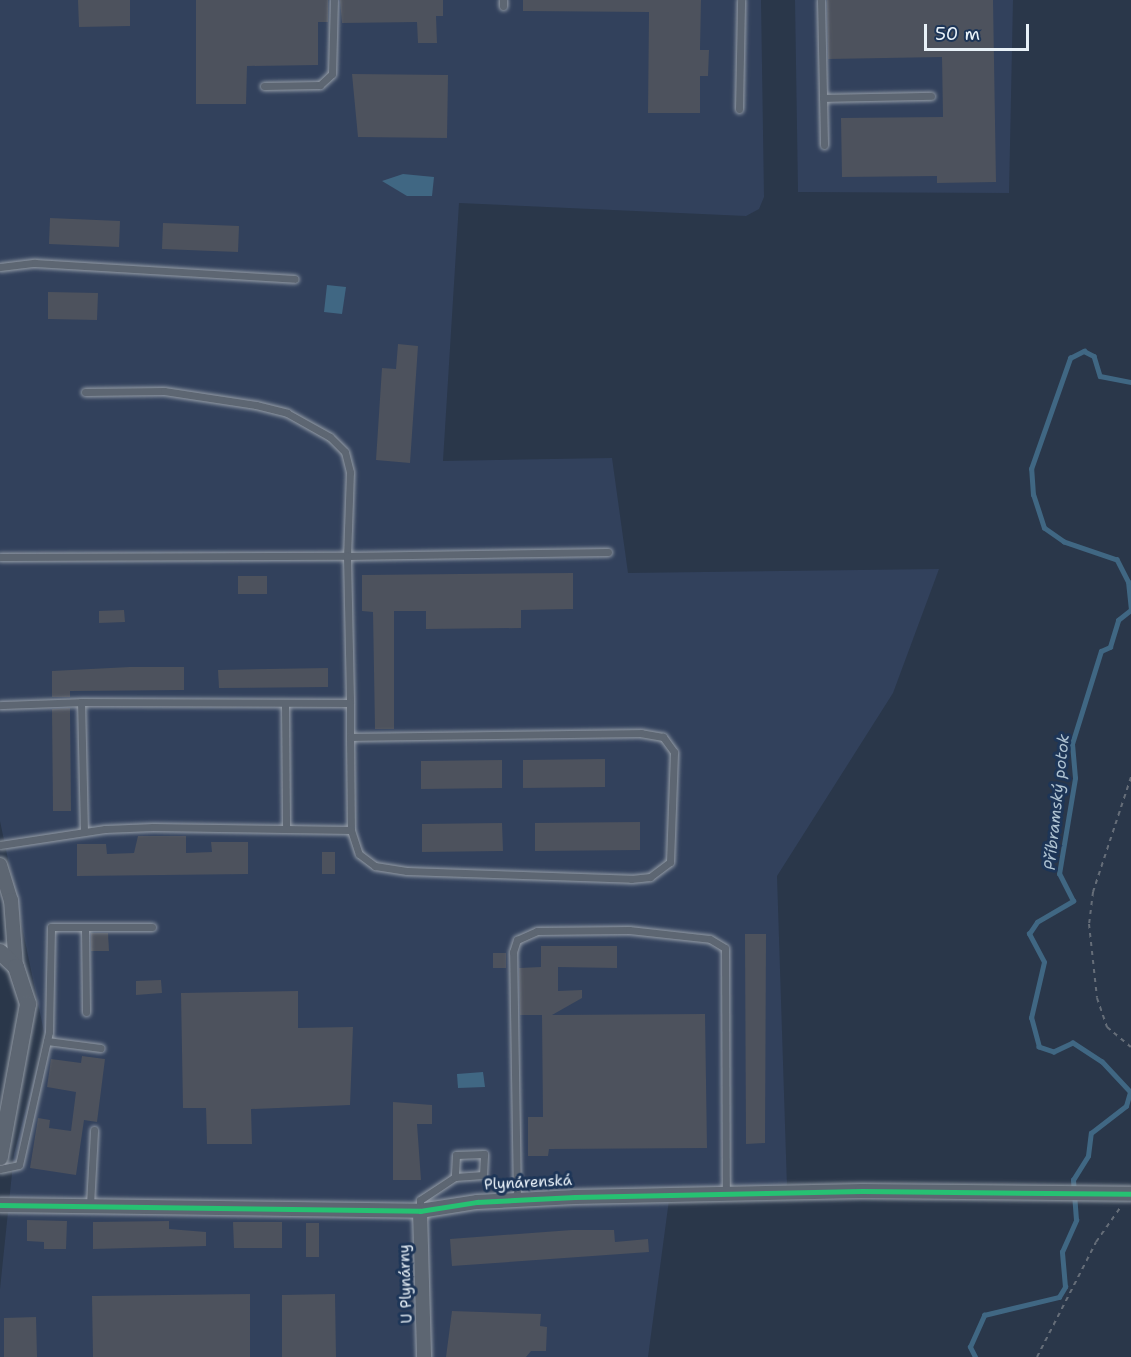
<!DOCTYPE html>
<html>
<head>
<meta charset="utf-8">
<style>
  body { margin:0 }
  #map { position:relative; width:1131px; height:1357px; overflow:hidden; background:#2a374a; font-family:"Shantell Sans",sans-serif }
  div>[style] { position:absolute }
  .built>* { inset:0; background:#32415c }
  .water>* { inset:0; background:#406783 }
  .stream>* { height:4.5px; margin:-2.25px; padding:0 2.25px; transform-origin:2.25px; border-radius:2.25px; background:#406783 }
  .building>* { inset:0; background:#4d525d }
  .path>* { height:2px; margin-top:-1px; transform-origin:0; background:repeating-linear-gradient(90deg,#656d78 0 4.5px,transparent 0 9px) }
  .roads { filter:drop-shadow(0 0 2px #959da7) drop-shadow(0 0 2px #959da7) }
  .service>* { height:7px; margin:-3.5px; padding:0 3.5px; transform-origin:3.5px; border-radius:3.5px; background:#5d6672 }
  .minor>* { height:14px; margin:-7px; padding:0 7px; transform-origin:7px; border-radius:7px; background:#5d6672 }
  .tertiary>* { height:16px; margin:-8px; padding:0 8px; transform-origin:8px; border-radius:8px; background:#5d6672 }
  .bus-1>* { height:4.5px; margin:-2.25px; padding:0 2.25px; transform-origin:2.25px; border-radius:2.25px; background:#26c172 }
  span { translate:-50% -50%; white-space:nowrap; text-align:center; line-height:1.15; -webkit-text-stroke:6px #1d3557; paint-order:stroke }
  .street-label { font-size:15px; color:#e8f1f8 }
  .water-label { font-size:16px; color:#aec2d1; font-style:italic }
  .scale { position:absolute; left:924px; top:24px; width:105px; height:27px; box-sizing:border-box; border:3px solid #e8f1f8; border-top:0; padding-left:8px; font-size:18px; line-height:21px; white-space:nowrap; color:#e8f1f8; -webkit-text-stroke:4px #1d3557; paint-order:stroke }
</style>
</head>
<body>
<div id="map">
  <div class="built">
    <div style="clip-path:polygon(0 0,761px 0,764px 197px,759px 209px,746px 216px,459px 203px,443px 461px,612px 458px,628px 573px,939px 569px,893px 693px,777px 876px,787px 1187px,669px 1200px,648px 1357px,0 1357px,0 1289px,14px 1154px,45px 1037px,0 821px)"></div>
    <div style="clip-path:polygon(795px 0,1013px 0,1009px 193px,798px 192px)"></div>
  </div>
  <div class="water">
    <div style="clip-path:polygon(403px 174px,434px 177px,432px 196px,407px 196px,382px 181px)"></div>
    <div style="clip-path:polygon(327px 285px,346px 287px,342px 314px,324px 312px)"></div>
    <div style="clip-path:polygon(483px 1072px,485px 1087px,458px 1088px,457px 1074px)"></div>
  </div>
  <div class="stream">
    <div style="left:975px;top:1357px;width:11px;rotate:-117deg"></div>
    <div style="left:970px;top:1347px;width:35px;rotate:-66deg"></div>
    <div style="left:984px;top:1315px;width:77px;rotate:-13.5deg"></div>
    <div style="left:1059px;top:1297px;width:12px;rotate:-59deg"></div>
    <div style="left:1065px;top:1287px;width:35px;rotate:-95deg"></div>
    <div style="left:1062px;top:1252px;width:35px;rotate:-66deg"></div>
    <div style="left:1076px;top:1220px;width:40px;rotate:-94.3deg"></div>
    <div style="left:1073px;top:1180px;width:28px;rotate:-58deg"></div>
    <div style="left:1088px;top:1156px;width:23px;rotate:-83deg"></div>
    <div style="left:1091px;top:1133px;width:44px;rotate:-37.6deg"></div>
    <div style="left:1126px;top:1106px;width:15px;rotate:-74deg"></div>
    <div style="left:1130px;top:1092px;width:41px;rotate:-133deg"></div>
    <div style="left:1102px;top:1062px;width:35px;rotate:-147deg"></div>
    <div style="left:1073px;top:1043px;width:21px;rotate:155deg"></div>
    <div style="left:1054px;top:1052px;width:16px;rotate:-162deg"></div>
    <div style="left:1039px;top:1047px;width:30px;rotate:-105deg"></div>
    <div style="left:1031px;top:1018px;width:57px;rotate:-76.9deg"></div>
    <div style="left:1044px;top:962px;width:32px;rotate:-118deg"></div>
    <div style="left:1029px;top:934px;width:14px;rotate:-56deg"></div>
    <div style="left:1037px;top:922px;width:42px;rotate:-30.3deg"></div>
    <div style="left:1073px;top:901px;width:30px;rotate:-117deg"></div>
    <div style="left:1059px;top:874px;width:97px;rotate:-80.5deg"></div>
    <div style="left:1075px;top:778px;width:34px;rotate:-95deg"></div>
    <div style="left:1072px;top:744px;width:97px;rotate:-72.7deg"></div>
    <div style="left:1101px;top:651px;width:10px;rotate:-24deg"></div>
    <div style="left:1110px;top:647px;width:28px;rotate:-73deg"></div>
    <div style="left:1118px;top:620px;width:16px;rotate:-38deg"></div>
    <div style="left:1131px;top:610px;width:28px;rotate:-96deg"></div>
    <div style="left:1128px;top:582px;width:25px;rotate:-117deg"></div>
    <div style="left:1117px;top:560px;width:56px;rotate:-161.2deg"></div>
    <div style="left:1064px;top:542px;width:24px;rotate:-145deg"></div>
    <div style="left:1044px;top:528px;width:35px;rotate:-108deg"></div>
    <div style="left:1033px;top:495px;width:26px;rotate:-94deg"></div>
    <div style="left:1031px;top:469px;width:118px;rotate:-70.6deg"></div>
    <div style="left:1070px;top:358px;width:16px;rotate:-27deg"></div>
    <div style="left:1084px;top:351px;width:11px;rotate:27deg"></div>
    <div style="left:1094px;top:356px;width:21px;rotate:73deg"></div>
    <div style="left:1100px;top:376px;width:32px;rotate:11deg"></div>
  </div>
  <div class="building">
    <div style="clip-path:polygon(78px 0,130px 0,130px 26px,79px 27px)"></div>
    <div style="clip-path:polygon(196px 0,328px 0,328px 22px,318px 22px,318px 65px,247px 66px,246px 104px,196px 104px)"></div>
    <div style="clip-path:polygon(340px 0,443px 0,443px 16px,436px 16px,437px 43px,418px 43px,417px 22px,342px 23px)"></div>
    <div style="clip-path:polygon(523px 0,701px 0,700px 50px,709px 50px,708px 76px,700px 76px,700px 113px,648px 113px,649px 12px,523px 11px)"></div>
    <div style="clip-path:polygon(827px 0,993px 0,996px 182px,937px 183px,937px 176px,842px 177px,841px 118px,943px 117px,942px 57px,828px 59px)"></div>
    <div style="clip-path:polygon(352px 74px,448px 75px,447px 138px,358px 137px)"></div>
    <div style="clip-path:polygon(50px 218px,120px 221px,119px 247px,49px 244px)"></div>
    <div style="clip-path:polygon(163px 223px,239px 226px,238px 252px,162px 249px)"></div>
    <div style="clip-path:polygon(48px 292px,98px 293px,97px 320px,48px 319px)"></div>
    <div style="clip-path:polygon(398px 344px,418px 346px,410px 463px,376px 460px,382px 368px,396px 369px)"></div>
    <div style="clip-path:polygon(573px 573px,573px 609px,521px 610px,521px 628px,426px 629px,426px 611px,394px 611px,394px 729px,375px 729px,373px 612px,362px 611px,362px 575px)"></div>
    <div style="clip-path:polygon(238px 576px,267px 576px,267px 594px,238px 594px)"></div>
    <div style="clip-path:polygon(124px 610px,125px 622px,99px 623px,99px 611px)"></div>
    <div style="clip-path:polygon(130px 667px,184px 667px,184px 690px,70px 691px,70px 697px,52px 697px,52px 671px)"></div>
    <div style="clip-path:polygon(328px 668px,328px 687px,219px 688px,218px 670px)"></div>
    <div style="clip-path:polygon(70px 708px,71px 811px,53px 811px,52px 709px)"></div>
    <div style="clip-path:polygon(605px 759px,605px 787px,523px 788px,523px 760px)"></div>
    <div style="clip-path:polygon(502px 760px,502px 788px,421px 789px,421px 761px)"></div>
    <div style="clip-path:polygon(640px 822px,640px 850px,535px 851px,535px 823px)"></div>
    <div style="clip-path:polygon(502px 823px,503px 851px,422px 852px,422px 824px)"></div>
    <div style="clip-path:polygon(138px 836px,186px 836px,186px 853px,212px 852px,211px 842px,248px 842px,248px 874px,77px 876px,77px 844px,106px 844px,107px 854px,134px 853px)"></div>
    <div style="clip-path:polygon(322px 852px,335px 852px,335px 874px,322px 874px)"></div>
    <div style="clip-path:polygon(91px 933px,108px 933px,109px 951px,91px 951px)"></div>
    <div style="clip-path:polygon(745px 934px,766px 934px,765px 1143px,746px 1144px)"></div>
    <div style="clip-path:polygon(541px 946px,617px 946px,617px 968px,558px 967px,558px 991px,582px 990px,582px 998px,552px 1015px,705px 1014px,707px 1148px,549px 1149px,548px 1156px,528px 1156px,528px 1117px,543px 1117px,542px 1015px,520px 1015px,519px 968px,541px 967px)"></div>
    <div style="clip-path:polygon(493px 953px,506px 953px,506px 968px,493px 968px)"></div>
    <div style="clip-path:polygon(161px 980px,162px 993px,136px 995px,136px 981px)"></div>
    <div style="clip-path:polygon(298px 991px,298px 1028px,353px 1027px,350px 1105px,251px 1109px,252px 1144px,207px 1144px,206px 1108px,183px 1108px,181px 993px)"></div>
    <div style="clip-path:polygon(82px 1056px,105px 1059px,97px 1122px,84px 1120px,76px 1175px,30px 1168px,38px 1118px,50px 1120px,49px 1128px,71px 1131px,76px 1092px,47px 1087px,51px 1059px,81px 1063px)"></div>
    <div style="clip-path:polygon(393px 1102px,432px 1105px,432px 1124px,417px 1124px,421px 1180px,393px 1180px)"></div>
    <div style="clip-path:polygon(27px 1220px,67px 1221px,66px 1249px,44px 1249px,44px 1242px,27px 1241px)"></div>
    <div style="clip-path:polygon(169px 1221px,169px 1229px,206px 1232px,206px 1246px,93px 1249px,93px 1222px)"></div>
    <div style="clip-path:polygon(233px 1222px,282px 1222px,282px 1248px,234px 1248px)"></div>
    <div style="clip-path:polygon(306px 1223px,319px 1223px,319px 1257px,306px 1257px)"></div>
    <div style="clip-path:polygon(572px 1230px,614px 1230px,615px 1242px,648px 1239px,649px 1252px,452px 1266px,450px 1239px)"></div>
    <div style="clip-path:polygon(250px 1294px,250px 1357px,93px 1357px,92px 1296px)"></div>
    <div style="clip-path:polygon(335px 1294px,336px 1357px,282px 1357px,282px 1295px)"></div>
    <div style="clip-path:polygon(452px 1311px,541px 1314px,540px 1326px,547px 1327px,546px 1351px,531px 1351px,526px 1357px,446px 1357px)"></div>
    <div style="clip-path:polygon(36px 1317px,37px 1357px,4px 1357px,4px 1318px)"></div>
  </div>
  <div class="path">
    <div style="left:1131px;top:777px;width:121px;rotate:108.3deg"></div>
    <div style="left:1093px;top:892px;width:32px;rotate:97deg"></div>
    <div style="left:1089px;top:924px;width:74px;rotate:83.8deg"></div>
    <div style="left:1097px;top:998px;width:31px;rotate:71deg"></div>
    <div style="left:1107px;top:1027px;width:31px;rotate:40deg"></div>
    <div style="left:1037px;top:1357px;width:129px;rotate:-62.8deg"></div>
    <div style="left:1096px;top:1242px;width:42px;rotate:-54.8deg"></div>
  </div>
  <div class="roads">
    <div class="service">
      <div style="left:821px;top:0;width:145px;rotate:88.8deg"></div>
      <div style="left:503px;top:6px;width:6px;rotate:-90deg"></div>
      <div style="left:264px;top:86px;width:56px;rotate:-1deg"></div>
      <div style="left:320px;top:85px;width:16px;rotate:-43deg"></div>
      <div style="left:332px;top:74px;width:74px;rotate:-88.5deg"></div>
      <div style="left:823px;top:98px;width:108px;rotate:-1.1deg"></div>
      <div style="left:739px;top:109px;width:109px;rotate:-88.9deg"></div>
      <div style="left:0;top:267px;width:35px;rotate:-7deg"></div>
      <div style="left:35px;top:263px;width:260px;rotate:3.5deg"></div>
      <div style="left:85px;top:392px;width:79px;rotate:-0.7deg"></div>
      <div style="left:164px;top:391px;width:93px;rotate:8.7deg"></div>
      <div style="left:256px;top:405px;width:32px;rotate:14deg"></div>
      <div style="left:287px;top:413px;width:49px;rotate:29.2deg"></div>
      <div style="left:330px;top:437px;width:21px;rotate:45deg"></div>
      <div style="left:345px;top:452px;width:21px;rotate:76deg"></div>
      <div style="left:350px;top:472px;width:84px;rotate:92deg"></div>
      <div style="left:347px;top:556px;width:261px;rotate:-0.9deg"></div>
      <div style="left:0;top:557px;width:347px;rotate:-0.2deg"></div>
      <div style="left:347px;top:556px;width:147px;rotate:88.8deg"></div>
      <div style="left:350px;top:703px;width:34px;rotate:90deg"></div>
      <div style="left:350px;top:737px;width:93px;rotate:89.4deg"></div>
      <div style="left:351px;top:830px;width:25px;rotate:72deg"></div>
      <div style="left:359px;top:854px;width:20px;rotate:37deg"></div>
      <div style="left:375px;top:866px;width:32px;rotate:9deg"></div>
      <div style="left:407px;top:871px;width:224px;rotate:2deg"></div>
      <div style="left:631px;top:879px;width:19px;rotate:-6deg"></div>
      <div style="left:650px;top:877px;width:25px;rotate:-37deg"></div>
      <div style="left:670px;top:862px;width:110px;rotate:-87.9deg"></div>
      <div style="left:674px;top:752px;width:19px;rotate:-126deg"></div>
      <div style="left:663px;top:737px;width:22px;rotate:-170deg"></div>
      <div style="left:641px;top:733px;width:291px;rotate:179.2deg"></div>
      <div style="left:0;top:705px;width:81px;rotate:-2.1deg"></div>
      <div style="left:285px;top:705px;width:124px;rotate:89.5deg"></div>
      <div style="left:84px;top:832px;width:130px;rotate:-91.3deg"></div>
      <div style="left:81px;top:702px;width:269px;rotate:0.2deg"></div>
      <div style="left:0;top:845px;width:106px;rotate:-8.7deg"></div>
      <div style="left:105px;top:829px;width:48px;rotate:-2.4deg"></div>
      <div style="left:153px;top:827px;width:198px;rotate:0.9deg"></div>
      <div style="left:85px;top:927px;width:85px;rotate:89.3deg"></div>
      <div style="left:47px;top:1041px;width:54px;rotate:7.4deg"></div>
      <div style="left:0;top:1169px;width:19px;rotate:-12deg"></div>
      <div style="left:19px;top:1165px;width:136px;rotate:-77.3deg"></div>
      <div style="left:49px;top:1032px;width:105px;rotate:-88.9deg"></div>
      <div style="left:51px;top:927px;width:101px"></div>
      <div style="left:517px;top:1200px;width:248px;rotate:-90.9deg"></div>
      <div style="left:513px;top:952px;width:13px;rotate:-72deg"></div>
      <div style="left:517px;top:940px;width:22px;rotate:-24deg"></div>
      <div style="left:537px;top:931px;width:92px;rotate:-0.6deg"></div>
      <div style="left:629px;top:930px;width:81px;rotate:6.3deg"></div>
      <div style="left:710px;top:939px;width:17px;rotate:31deg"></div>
      <div style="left:725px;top:948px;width:247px;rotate:89.8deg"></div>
      <div style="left:90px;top:1205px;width:75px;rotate:-86.9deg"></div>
      <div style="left:420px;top:1211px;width:11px;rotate:-90deg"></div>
      <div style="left:420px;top:1200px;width:42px;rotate:-33.3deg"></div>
      <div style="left:455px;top:1177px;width:28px;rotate:-4deg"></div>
      <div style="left:483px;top:1175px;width:21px;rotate:-87deg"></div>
      <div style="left:484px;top:1154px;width:28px;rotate:178deg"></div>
      <div style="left:456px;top:1155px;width:22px;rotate:93deg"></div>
    </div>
    <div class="minor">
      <div style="left:0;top:865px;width:37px;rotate:73deg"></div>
      <div style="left:11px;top:900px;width:67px;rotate:85.7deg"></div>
      <div style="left:0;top:1205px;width:420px;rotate:0.8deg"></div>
      <div style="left:420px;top:1211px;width:58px;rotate:-9deg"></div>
      <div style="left:477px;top:1202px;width:98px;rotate:-2.9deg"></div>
      <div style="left:575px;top:1197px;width:287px;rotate:-1.2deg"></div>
      <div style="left:862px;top:1191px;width:269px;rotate:0.6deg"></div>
      <div style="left:420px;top:1211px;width:146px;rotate:88.4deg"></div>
    </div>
    <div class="tertiary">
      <div style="left:0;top:952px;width:22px;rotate:43deg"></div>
      <div style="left:16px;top:967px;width:39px;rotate:72deg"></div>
      <div style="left:28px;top:1004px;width:156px;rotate:100.4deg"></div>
    </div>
  </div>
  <div class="bus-1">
    <div style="left:0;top:1205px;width:420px;rotate:0.8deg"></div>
    <div style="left:420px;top:1211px;width:58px;rotate:-9deg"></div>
    <div style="left:477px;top:1202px;width:98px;rotate:-2.9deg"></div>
    <div style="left:575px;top:1197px;width:287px;rotate:-1.2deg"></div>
    <div style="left:862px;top:1191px;width:269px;rotate:0.6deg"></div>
  </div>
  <div class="street-label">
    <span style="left:528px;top:1183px;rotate:-3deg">Plynárenská</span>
    <span style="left:406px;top:1284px;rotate:-92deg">U Plynárny</span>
  </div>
  <div class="water-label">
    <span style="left:1057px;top:802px;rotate:-84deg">Příbramský potok</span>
  </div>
  <div class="scale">50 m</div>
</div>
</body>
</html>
